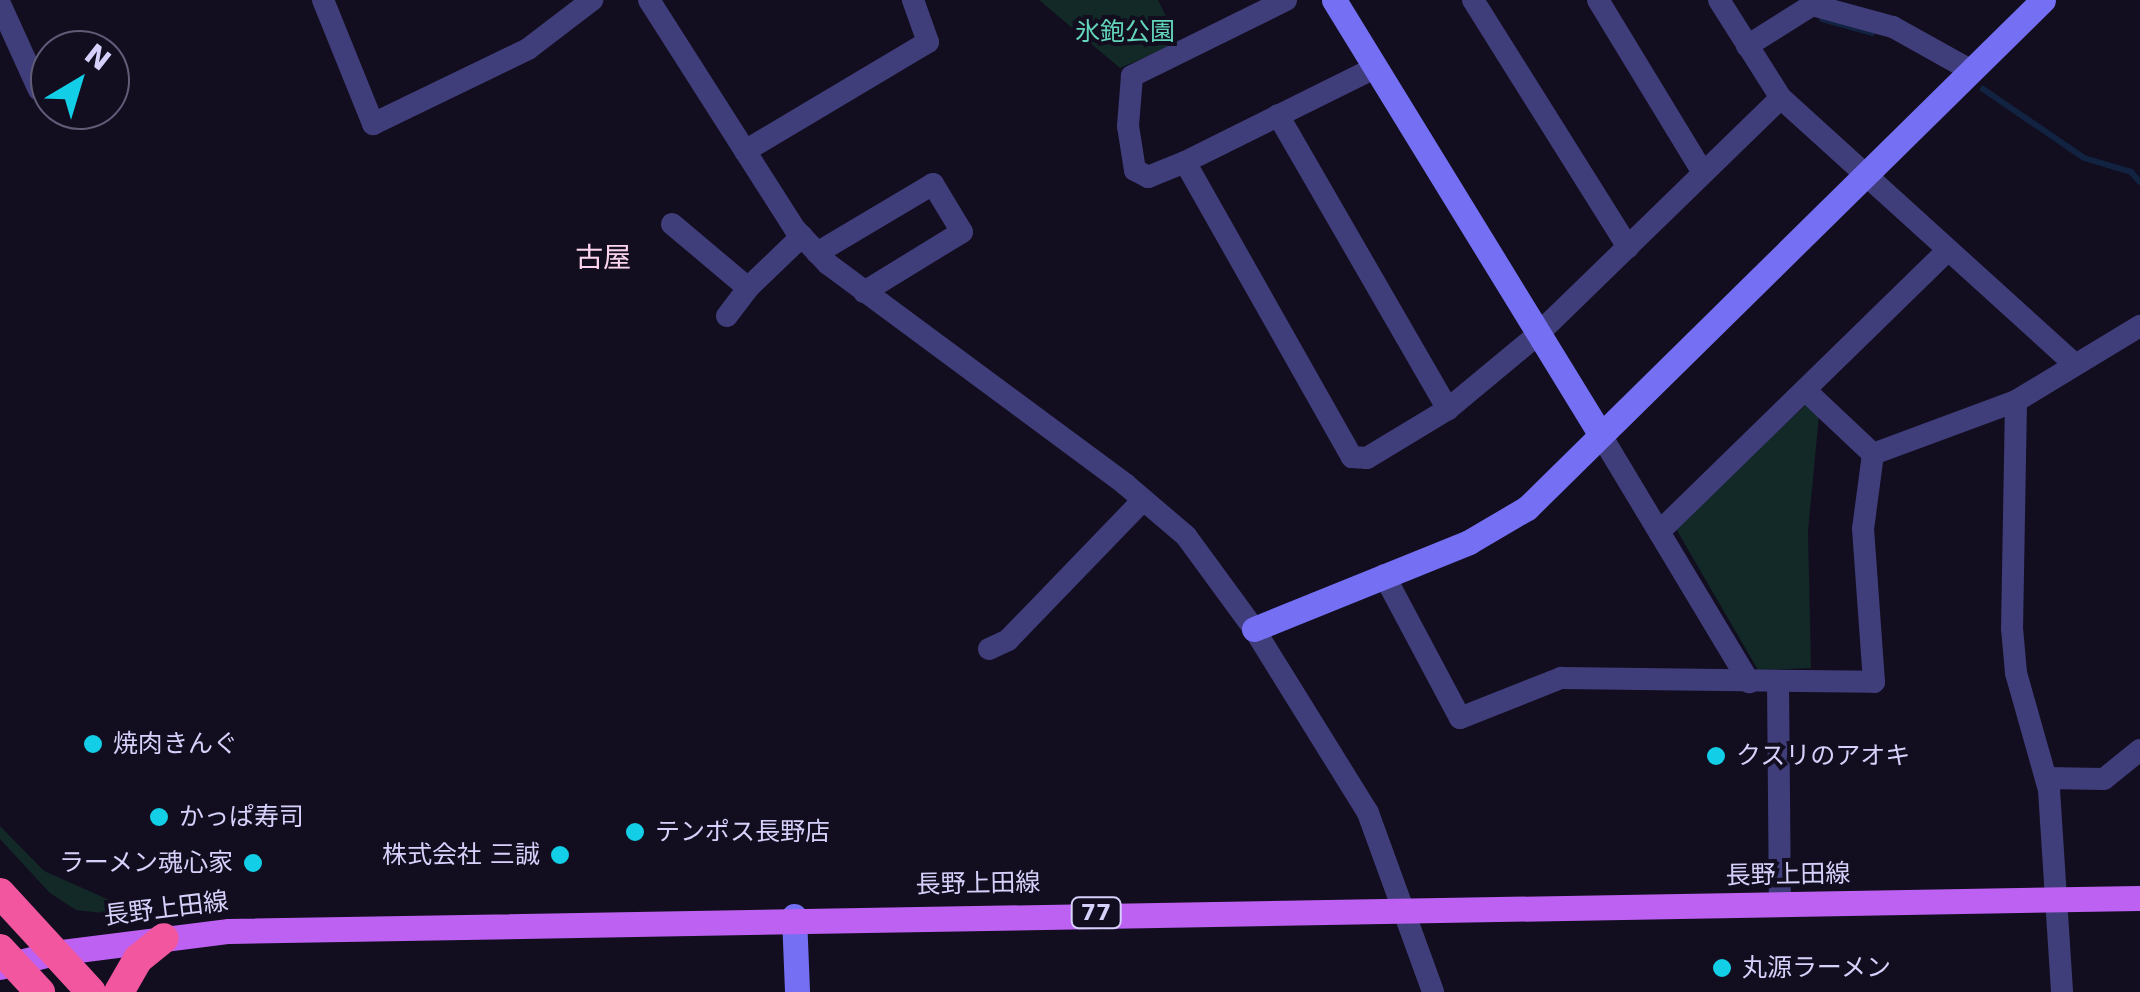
<!DOCTYPE html>
<html>
<head>
<meta charset="utf-8">
<style>
  body { margin:0 }
  #map { position:relative; width:2140px; height:992px; overflow:hidden; background:#120e1f; font-family:"DejaVu Sans","Noto Sans JP",sans-serif }
  div>[style] { position:absolute }
  .green>* { inset:0; background:#122928 }
  .stream>* { height:6px; margin:-3px; padding:0 3px; transform-origin:3px; border-radius:3px; background:#112341 }
  .street>* { height:22px; margin:-11px; padding:0 11px; transform-origin:11px; border-radius:11px; background:#403d7b }
  .secondary>* { height:25px; margin:-12.5px; padding:0 12.5px; transform-origin:12.5px; border-radius:12.5px; background:#746ff3 }
  .primary>* { height:25px; margin:-12.5px; padding:0 12.5px; transform-origin:12.5px; border-radius:12.5px; background:#bd61f2 }
  .highway>* { height:30px; margin:-15px; padding:0 15px; transform-origin:15px; border-radius:15px; background:#f1569f }
  .highway-bridge>* { height:30px; margin:-15px; padding:0 15px; transform-origin:15px; border-radius:15px; background:#f1569f }
  .dots>* { width:28px; height:28px; translate:-50% -50%; box-sizing:border-box; border:5px solid #120e1f; border-radius:50% }
  span { translate:-50% -50%; white-space:nowrap; text-align:center; line-height:1.15; -webkit-text-stroke:8px #120e1f; paint-order:stroke }
  .shield-label span { padding:2px 8px; background:#120e1f; border:2px solid; border-radius:8px; -webkit-text-stroke-width:0 }
  .shield-label { font-size:22px; color:#d6d1fb; font-weight:700 }
  .park-label { font-size:25px; color:#63d5ba }
  .poi-label { font-size:25px; color:#d6d1fb }
  .left { translate:0 -50%; text-align:left }
  .right { translate:-100% -50%; text-align:right }
  .street-label { font-size:25px; color:#d6d1fb }
  .neighbourhood-label { font-size:28px; color:#fbd3ec }
  .north { position:absolute; left:30px; top:30px; width:100px; height:100px; box-sizing:border-box; background:#120e1f; border:2px solid #605c77; border-radius:50%; rotate:38deg; font-size:28px; font-weight:700; line-height:40px; text-align:center; color:#d6d1fb }
  .north::after { content:''; display:block; margin:auto; width:35px; height:45px; background:#12cee6; clip-path:polygon(50% 0,100% 100%,50% 72%,0 100%) }
</style>
</head>
<body>
<div id="map">
  <div class="green">
    <div style="clip-path:polygon(1039px 0,1158px 0,1179px 43px,1120px 68px)"></div>
    <div style="clip-path:polygon(1808px 403px,1819px 415px,1808px 531px,1811px 668px,1758px 670px,1675px 527px)"></div>
    <div style="clip-path:polygon(0 826px,44px 871px,116px 903px,121px 915px,76px 910px,50px 893px,0 839px)"></div>
  </div>
  <div class="stream">
    <div style="left:1822px;top:19px;width:52px;rotate:15.6deg"></div>
    <div style="left:1983px;top:89px;width:122px;rotate:34.3deg"></div>
    <div style="left:2084px;top:158px;width:49px;rotate:16.6deg"></div>
    <div style="left:2131px;top:172px;width:13px;rotate:48deg"></div>
  </div>
  <div class="street">
    <div style="left:323px;top:0;width:134px;rotate:68deg"></div>
    <div style="left:373px;top:124px;width:172px;rotate:-25.8deg"></div>
    <div style="left:528px;top:49px;width:81px;rotate:-37.4deg"></div>
    <div style="left:649px;top:0;width:272px;rotate:57.5deg"></div>
    <div style="left:795px;top:229px;width:48px;rotate:46.7deg"></div>
    <div style="left:828px;top:264px;width:370px;rotate:36.5deg"></div>
    <div style="left:1125px;top:484px;width:80px;rotate:40.4deg"></div>
    <div style="left:1186px;top:536px;width:115px;rotate:53.8deg"></div>
    <div style="left:1254px;top:629px;width:216px;rotate:58.2deg"></div>
    <div style="left:1368px;top:813px;width:190px;rotate:70deg"></div>
    <div style="left:1286px;top:0;width:172px;rotate:153.7deg"></div>
    <div style="left:1132px;top:76px;width:50px;rotate:94.6deg"></div>
    <div style="left:1128px;top:126px;width:45px;rotate:81deg"></div>
    <div style="left:1135px;top:170px;width:15px;rotate:28deg"></div>
    <div style="left:1148px;top:177px;width:40px;rotate:-22deg"></div>
    <div style="left:1185px;top:162px;width:209px;rotate:-26.4deg"></div>
    <div style="left:1473px;top:0;width:292px;rotate:57.9deg"></div>
    <div style="left:1598px;top:0;width:202px;rotate:58.7deg"></div>
    <div style="left:1719px;top:0;width:116px;rotate:57.7deg"></div>
    <div style="left:1781px;top:98px;width:393px;rotate:42.2deg"></div>
    <div style="left:0;top:4px;width:94px;rotate:65.6deg"></div>
    <div style="left:1747px;top:46px;width:77px;rotate:-32.2deg"></div>
    <div style="left:1812px;top:5px;width:84px;rotate:15.2deg"></div>
    <div style="left:1893px;top:27px;width:90px;rotate:29.1deg"></div>
    <div style="left:1278px;top:115px;width:340px;rotate:60deg"></div>
    <div style="left:745px;top:151px;width:213px;rotate:-30.8deg"></div>
    <div style="left:928px;top:42px;width:45px;rotate:-109.7deg"></div>
    <div style="left:1185px;top:162px;width:339px;rotate:60.5deg"></div>
    <div style="left:1352px;top:457px;width:15px;rotate:4deg"></div>
    <div style="left:1367px;top:458px;width:95px;rotate:-31.2deg"></div>
    <div style="left:1448px;top:409px;width:116px;rotate:-39.7deg"></div>
    <div style="left:1537px;top:335px;width:340px;rotate:-44.2deg"></div>
    <div style="left:672px;top:224px;width:99px;rotate:40.1deg"></div>
    <div style="left:748px;top:288px;width:75px;rotate:-43.9deg"></div>
    <div style="left:817px;top:253px;width:135px;rotate:-30.7deg"></div>
    <div style="left:933px;top:184px;width:56px;rotate:58.9deg"></div>
    <div style="left:962px;top:232px;width:115px;rotate:148.5deg"></div>
    <div style="left:727px;top:316px;width:35px;rotate:-53deg"></div>
    <div style="left:1805px;top:390px;width:93px;rotate:43.3deg"></div>
    <div style="left:2016px;top:401px;width:227px;rotate:91deg"></div>
    <div style="left:2012px;top:628px;width:45px;rotate:84.9deg"></div>
    <div style="left:2016px;top:673px;width:122px;rotate:74.2deg"></div>
    <div style="left:2049px;top:790px;width:202px;rotate:86.3deg"></div>
    <div style="left:1599px;top:432px;width:292px;rotate:59deg"></div>
    <div style="left:1873px;top:454px;width:153px;rotate:-20.3deg"></div>
    <div style="left:2016px;top:401px;width:145px;rotate:-31.2deg"></div>
    <div style="left:1661px;top:530px;width:398px;rotate:-44.3deg"></div>
    <div style="left:1384px;top:575px;width:162px;rotate:62deg"></div>
    <div style="left:1460px;top:718px;width:109px;rotate:-21.6deg"></div>
    <div style="left:1561px;top:678px;width:313px;rotate:0.7deg"></div>
    <div style="left:1874px;top:682px;width:153px;rotate:-94.1deg"></div>
    <div style="left:1863px;top:529px;width:76px;rotate:-82.4deg"></div>
    <div style="left:989px;top:649px;width:21px;rotate:-25deg"></div>
    <div style="left:1008px;top:640px;width:194px;rotate:-46deg"></div>
    <div style="left:1778px;top:683px;width:223px;rotate:89.5deg"></div>
    <div style="left:2046px;top:778px;width:58px;rotate:1deg"></div>
    <div style="left:2104px;top:779px;width:46px;rotate:-38.9deg"></div>
  </div>
  <div class="secondary">
    <div style="left:1334px;top:0;width:507px;rotate:58.47deg"></div>
    <div style="left:1254px;top:629px;width:232px;rotate:-22deg"></div>
    <div style="left:1469px;top:542px;width:67px;rotate:-30.4deg"></div>
    <div style="left:1527px;top:508px;width:724px;rotate:-44.55deg"></div>
    <div style="left:794px;top:916px;width:76px;rotate:87.7deg"></div>
  </div>
  <div class="primary">
    <div style="left:0;top:967px;width:56px;rotate:-14.5deg"></div>
    <div style="left:54px;top:953px;width:176px;rotate:-7.2deg"></div>
    <div style="left:229px;top:931px;width:1911px;rotate:-0.99deg"></div>
  </div>
  <div class="highway">
    <div style="left:0;top:893px;width:134px;rotate:47.4deg"></div>
    <div style="left:119px;top:992px;width:38px;rotate:-60deg"></div>
    <div style="left:138px;top:959px;width:33px;rotate:-39deg"></div>
  </div>
  <div class="highway-bridge">
    <div style="left:0;top:949px;width:59px;rotate:47.1deg"></div>
  </div>
  <div class="dots">
    <div style="left:93px;top:744px;background:#12cee6"></div>
    <div style="left:1716px;top:756px;background:#12cee6"></div>
    <div style="left:159px;top:817px;background:#12cee6"></div>
    <div style="left:635px;top:832px;background:#12cee6"></div>
    <div style="left:560px;top:855px;background:#12cee6"></div>
    <div style="left:253px;top:863px;background:#12cee6"></div>
    <div style="left:1722px;top:968px;background:#12cee6"></div>
  </div>
  <div class="shield-label">
    <span style="left:1096px;top:913px">77</span>
  </div>
  <div class="park-label">
    <span style="left:1125px;top:32px">氷鉋公園</span>
  </div>
  <div class="poi-label">
    <span class="left" style="left:113px;top:744px">焼肉きんぐ</span>
    <span class="left" style="left:1736px;top:756px">クスリのアオキ</span>
    <span class="left" style="left:179px;top:817px">かっぱ寿司</span>
    <span class="left" style="left:655px;top:832px">テンポス長野店</span>
    <span class="right" style="left:540px;top:855px">株式会社 三誠</span>
    <span class="right" style="left:233px;top:863px">ラーメン魂心家</span>
    <span class="left" style="left:1742px;top:968px">丸源ラーメン</span>
  </div>
  <div class="street-label">
    <span style="left:1788px;top:875px;rotate:-1deg">長野上田線</span>
    <span style="left:978px;top:884px;rotate:-1deg">長野上田線</span>
    <span style="left:166px;top:909px;rotate:-7deg">長野上田線</span>
  </div>
  <div class="neighbourhood-label">
    <span style="left:603px;top:258px">古屋</span>
  </div>
  <div class="north">N</div>
</div>
</body>
</html>
